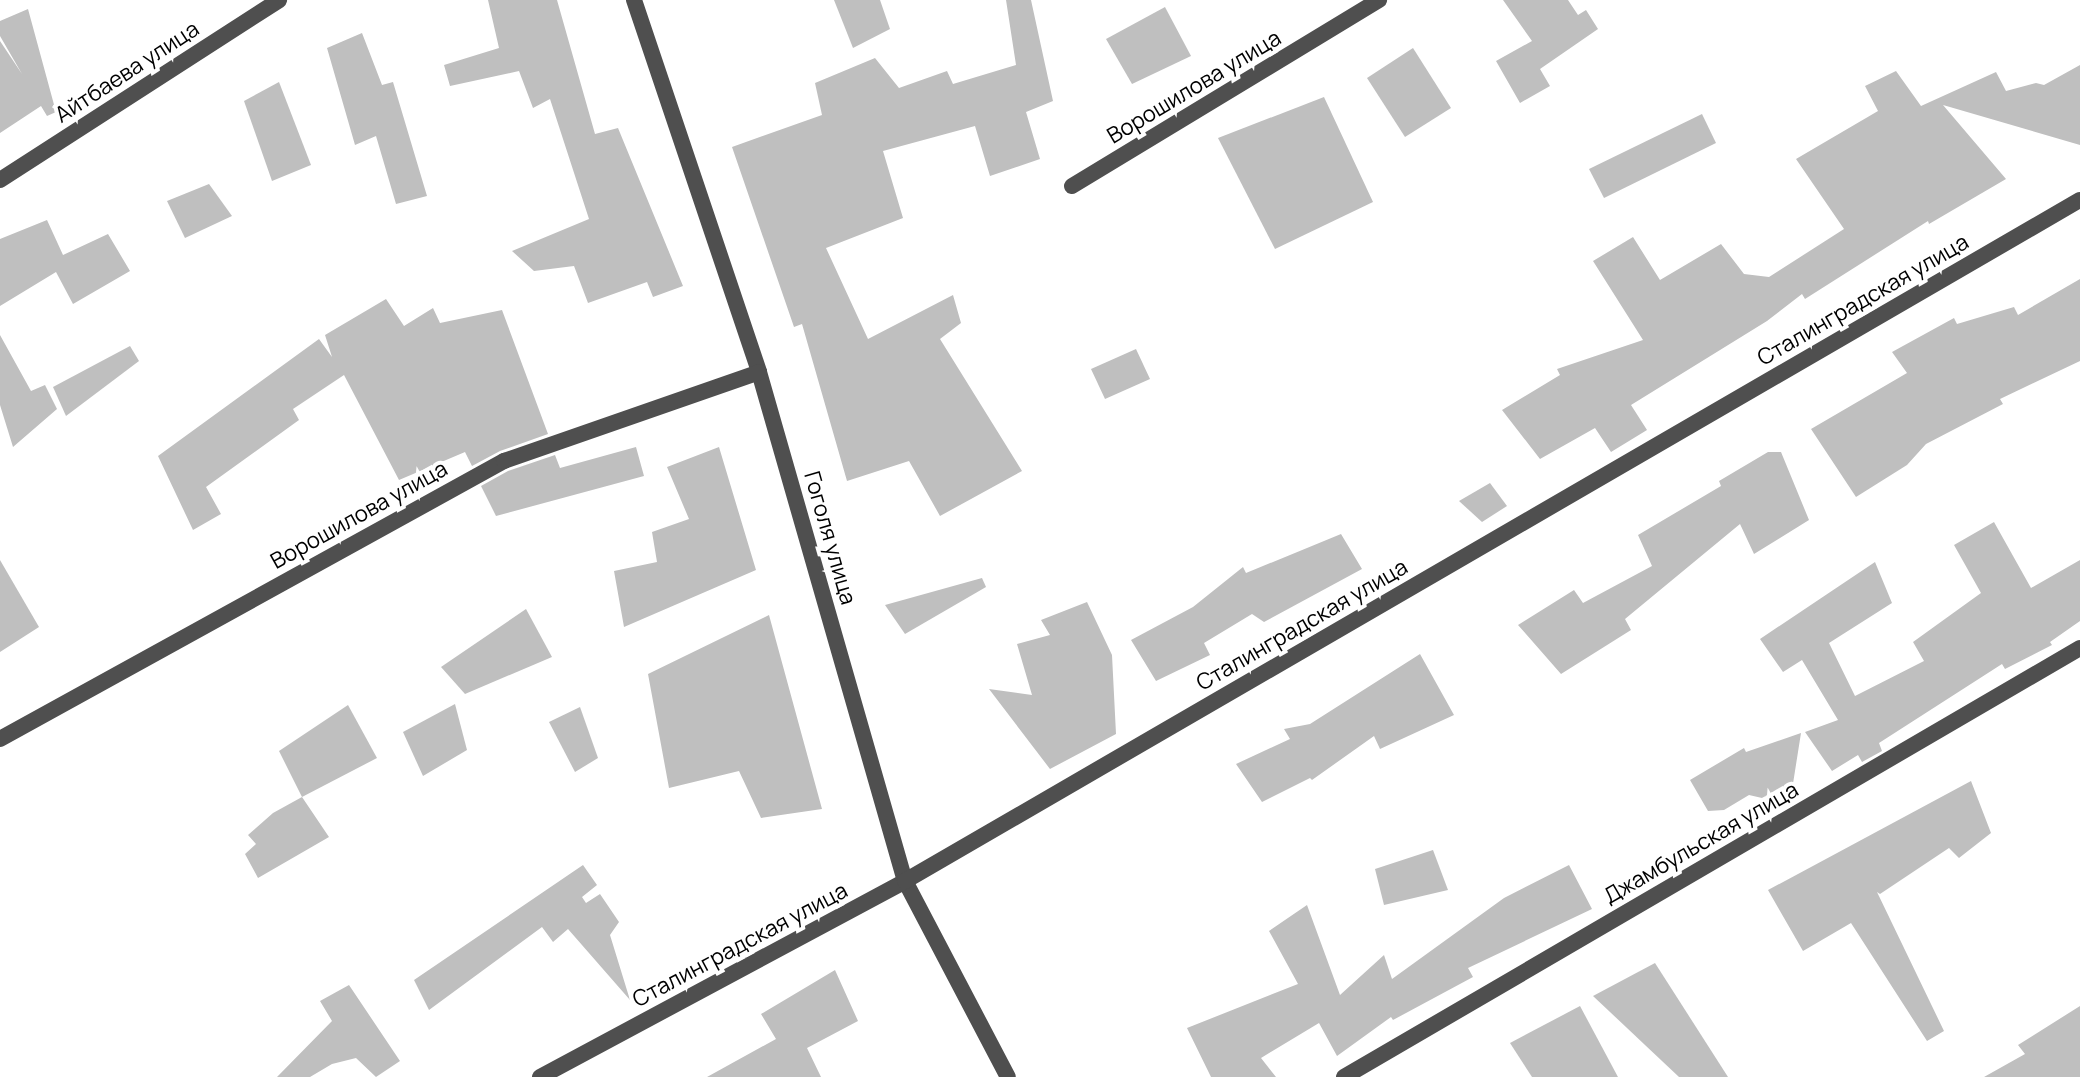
<!DOCTYPE html>
<html>
<head>
<meta charset="utf-8">
<style>
  body { margin:0 }
  #map { position:relative; width:2080px; height:1077px; overflow:hidden; background:#fff; font-family:Manrope,sans-serif }
  div>[style] { position:absolute }
  .building>* { inset:0; background:#bfbfbf }
  .street>* { height:16px; margin:-8px; padding:0 8px; transform-origin:8px; border-radius:8px; background:#4f4f4f }
  span { translate:-50% -50%; white-space:nowrap; text-align:center; line-height:1.15; -webkit-text-stroke:8px #fff; paint-order:stroke }
  .street-label { font-size:22px; color:#000 }
</style>
</head>
<body>
<div id="map">
  <div class="building">
    <div style="clip-path:polygon(488px 0,557px 0,595px 134px,618px 128px,683px 286px,653px 297px,647px 282px,588px 303px,574px 266px,534px 271px,512px 251px,589px 219px,550px 99px,533px 108px,519px 71px,450px 86px,444px 65px,499px 48px)"></div>
    <div style="clip-path:polygon(834px 0,880px 0,890px 29px,853px 48px)"></div>
    <div style="clip-path:polygon(1006px 0,1031px 0,1053px 101px,1026px 112px,1040px 159px,990px 176px,975px 126px,883px 151px,903px 218px,826px 248px,868px 339px,953px 295px,961px 323px,940px 339px,1022px 471px,940px 516px,909px 461px,847px 481px,802px 324px,794px 327px,732px 147px,822px 115px,815px 83px,875px 58px,899px 88px,947px 71px,953px 84px,1016px 65px)"></div>
    <div style="clip-path:polygon(1503px 0,1568px 0,1578px 15px,1586px 10px,1598px 29px,1540px 69px,1550px 86px,1520px 103px,1496px 61px,1532px 41px)"></div>
    <div style="clip-path:polygon(1165px 7px,1191px 56px,1132px 84px,1106px 39px)"></div>
    <div style="clip-path:polygon(28px 9px,56px 112px,47px 116px,41px 106px,0 133px,0 41px,22px 74px,0 36px,0 21px)"></div>
    <div style="clip-path:polygon(362px 33px,382px 85px,393px 82px,427px 196px,396px 204px,376px 136px,355px 145px,327px 48px)"></div>
    <div style="clip-path:polygon(1413px 48px,1451px 108px,1405px 137px,1367px 78px)"></div>
    <div style="clip-path:polygon(2080px 65px,2080px 145px,1943px 105px,2006px 179px,1929px 224px,1928px 221px,1805px 299px,1802px 294px,1767px 321px,1631px 405px,1647px 430px,1611px 452px,1595px 428px,1540px 459px,1502px 410px,1560px 375px,1557px 369px,1643px 340px,1593px 261px,1633px 237px,1660px 280px,1721px 244px,1744px 274px,1769px 277px,1844px 229px,1796px 159px,1878px 111px,1865px 86px,1896px 71px,1921px 106px,1996px 72px,2006px 91px,2036px 83px,2044px 85px)"></div>
    <div style="clip-path:polygon(279px 82px,311px 165px,272px 181px,244px 101px)"></div>
    <div style="clip-path:polygon(1324px 97px,1373px 202px,1275px 249px,1218px 138px)"></div>
    <div style="clip-path:polygon(1702px 114px,1716px 143px,1604px 198px,1589px 169px)"></div>
    <div style="clip-path:polygon(209px 184px,232px 216px,185px 238px,167px 201px)"></div>
    <div style="clip-path:polygon(47px 220px,63px 255px,108px 234px,130px 271px,73px 304px,56px 272px,0 306px,0 239px)"></div>
    <div style="clip-path:polygon(2080px 279px,2080px 361px,2000px 399px,2003px 404px,1926px 444px,1907px 465px,1856px 497px,1811px 429px,1907px 373px,1892px 352px,1954px 318px,1957px 324px,2014px 307px,2018px 315px)"></div>
    <div style="clip-path:polygon(386px 299px,404px 326px,433px 308px,440px 323px,502px 310px,548px 434px,500px 451px,472px 466px,465px 452px,399px 480px,344px 375px,293px 409px,299px 420px,206px 487px,221px 514px,193px 530px,158px 456px,319px 339px,332px 357px,325px 335px)"></div>
    <div style="clip-path:polygon(0 335px,31px 391px,45px 385px,57px 409px,13px 447px,0 405px)"></div>
    <div style="clip-path:polygon(130px 346px,139px 361px,66px 416px,53px 387px)"></div>
    <div style="clip-path:polygon(1136px 349px,1150px 379px,1105px 399px,1091px 369px)"></div>
    <div style="clip-path:polygon(636px 447px,644px 476px,496px 516px,481px 486px,508px 471px,555px 455px,560px 468px)"></div>
    <div style="clip-path:polygon(719px 447px,756px 570px,624px 627px,614px 571px,657px 562px,652px 532px,689px 519px,667px 467px)"></div>
    <div style="clip-path:polygon(1768px 452px,1781px 452px,1809px 520px,1754px 554px,1740px 524px,1625px 619px,1631px 630px,1561px 674px,1518px 625px,1574px 590px,1583px 603px,1652px 566px,1638px 535px,1721px 486px,1719px 481px)"></div>
    <div style="clip-path:polygon(1490px 483px,1507px 506px,1482px 522px,1459px 501px)"></div>
    <div style="clip-path:polygon(1994px 522px,2031px 588px,2080px 560px,2080px 621px,2050px 642px,2052px 645px,2005px 669px,2002px 664px,1879px 743px,1882px 751px,1862px 762px,1858px 755px,1832px 771px,1805px 732px,1838px 720px,1802px 660px,1783px 672px,1760px 639px,1875px 562px,1892px 603px,1829px 643px,1855px 696px,1924px 661px,1913px 642px,1981px 593px,1954px 545px)"></div>
    <div style="clip-path:polygon(1341px 534px,1362px 569px,1264px 622px,1252px 614px,1204px 643px,1210px 655px,1156px 681px,1131px 640px,1193px 607px,1243px 567px,1246px 573px)"></div>
    <div style="clip-path:polygon(0 560px,39px 627px,0 652px)"></div>
    <div style="clip-path:polygon(982px 578px,986px 587px,905px 634px,885px 605px)"></div>
    <div style="clip-path:polygon(1087px 602px,1112px 655px,1116px 734px,1050px 769px,989px 689px,1032px 695px,1017px 644px,1050px 635px,1041px 620px)"></div>
    <div style="clip-path:polygon(526px 609px,552px 657px,465px 694px,441px 667px)"></div>
    <div style="clip-path:polygon(769px 615px,822px 809px,761px 818px,739px 771px,669px 788px,648px 674px)"></div>
    <div style="clip-path:polygon(1420px 654px,1454px 715px,1380px 749px,1374px 736px,1312px 780px,1310px 778px,1262px 802px,1236px 764px,1290px 739px,1284px 729px,1310px 724px)"></div>
    <div style="clip-path:polygon(455px 704px,467px 750px,423px 776px,403px 732px)"></div>
    <div style="clip-path:polygon(348px 705px,377px 758px,302px 797px,279px 751px)"></div>
    <div style="clip-path:polygon(580px 707px,598px 758px,575px 772px,549px 722px)"></div>
    <div style="clip-path:polygon(1801px 733px,1792px 790px,1762px 798px,1749px 795px,1724px 810px,1708px 811px,1690px 780px,1744px 748px,1746px 752px)"></div>
    <div style="clip-path:polygon(1971px 781px,1991px 833px,1959px 858px,1949px 848px,1880px 894px,1877px 892px,1944px 1031px,1927px 1041px,1851px 923px,1803px 951px,1768px 890px)"></div>
    <div style="clip-path:polygon(302px 797px,329px 837px,258px 878px,245px 854px,256px 844px,248px 835px,273px 813px)"></div>
    <div style="clip-path:polygon(1433px 850px,1448px 890px,1384px 905px,1375px 869px)"></div>
    <div style="clip-path:polygon(583px 865px,597px 885px,582px 897px,586px 903px,600px 894px,619px 922px,610px 935px,630px 1000px,568px 929px,553px 942px,542px 927px,429px 1010px,414px 980px)"></div>
    <div style="clip-path:polygon(1569px 865px,1592px 909px,1468px 968px,1473px 977px,1393px 1020px,1391px 1017px,1337px 1056px,1319px 1023px,1261px 1058px,1276px 1077px,1211px 1077px,1187px 1028px,1298px 984px,1269px 931px,1307px 905px,1340px 995px,1384px 955px,1392px 979px,1504px 898px)"></div>
    <div style="clip-path:polygon(1655px 963px,1728px 1077px,1679px 1077px,1593px 996px)"></div>
    <div style="clip-path:polygon(835px 970px,858px 1021px,807px 1048px,821px 1077px,707px 1077px,776px 1039px,761px 1014px)"></div>
    <div style="clip-path:polygon(349px 985px,400px 1061px,376px 1077px,356px 1058px,332px 1064px,310px 1077px,277px 1077px,332px 1021px,320px 1001px)"></div>
    <div style="clip-path:polygon(1580px 1006px,1618px 1077px,1532px 1077px,1510px 1043px)"></div>
    <div style="clip-path:polygon(2080px 1006px,2080px 1077px,1984px 1077px,2025px 1054px,2018px 1045px)"></div>
  </div>
  <div class="street">
    <div style="left:634px;top:0;width:392px;rotate:71.4deg"></div>
    <div style="left:759px;top:372px;width:530px;rotate:74deg"></div>
    <div style="left:905px;top:881px;width:221px;rotate:62.3deg"></div>
    <div style="left:0;top:180px;width:332px;rotate:-32.8deg"></div>
    <div style="left:1072px;top:186px;width:359px;rotate:-31.2deg"></div>
    <div style="left:0;top:739px;width:576px;rotate:-28.88deg"></div>
    <div style="left:504px;top:461px;width:270px;rotate:-19.2deg"></div>
    <div style="left:540px;top:1077px;width:414px;rotate:-28.2deg"></div>
    <div style="left:905px;top:881px;width:1358px;rotate:-30.1deg"></div>
    <div style="left:1344px;top:1077px;width:852px;rotate:-30.24deg"></div>
  </div>
  <div class="street-label">
    <span style="left:127px;top:72px;rotate:-33deg">Айтбаева улица</span>
    <span style="left:1194px;top:87px;rotate:-31deg">Ворошилова улица</span>
    <span style="left:1863px;top:300px;rotate:-30deg">Сталинградская улица</span>
    <span style="left:359px;top:515px;rotate:-29deg">Ворошилова улица</span>
    <span style="left:830px;top:538px;rotate:74deg">Гоголя улица</span>
    <span style="left:1302px;top:625px;rotate:-30deg">Сталинградская улица</span>
    <span style="left:1701px;top:843px;rotate:-30deg">Джамбульская улица</span>
    <span style="left:740px;top:945px;rotate:-28deg">Сталинградская улица</span>
  </div>
</div>
</body>
</html>
